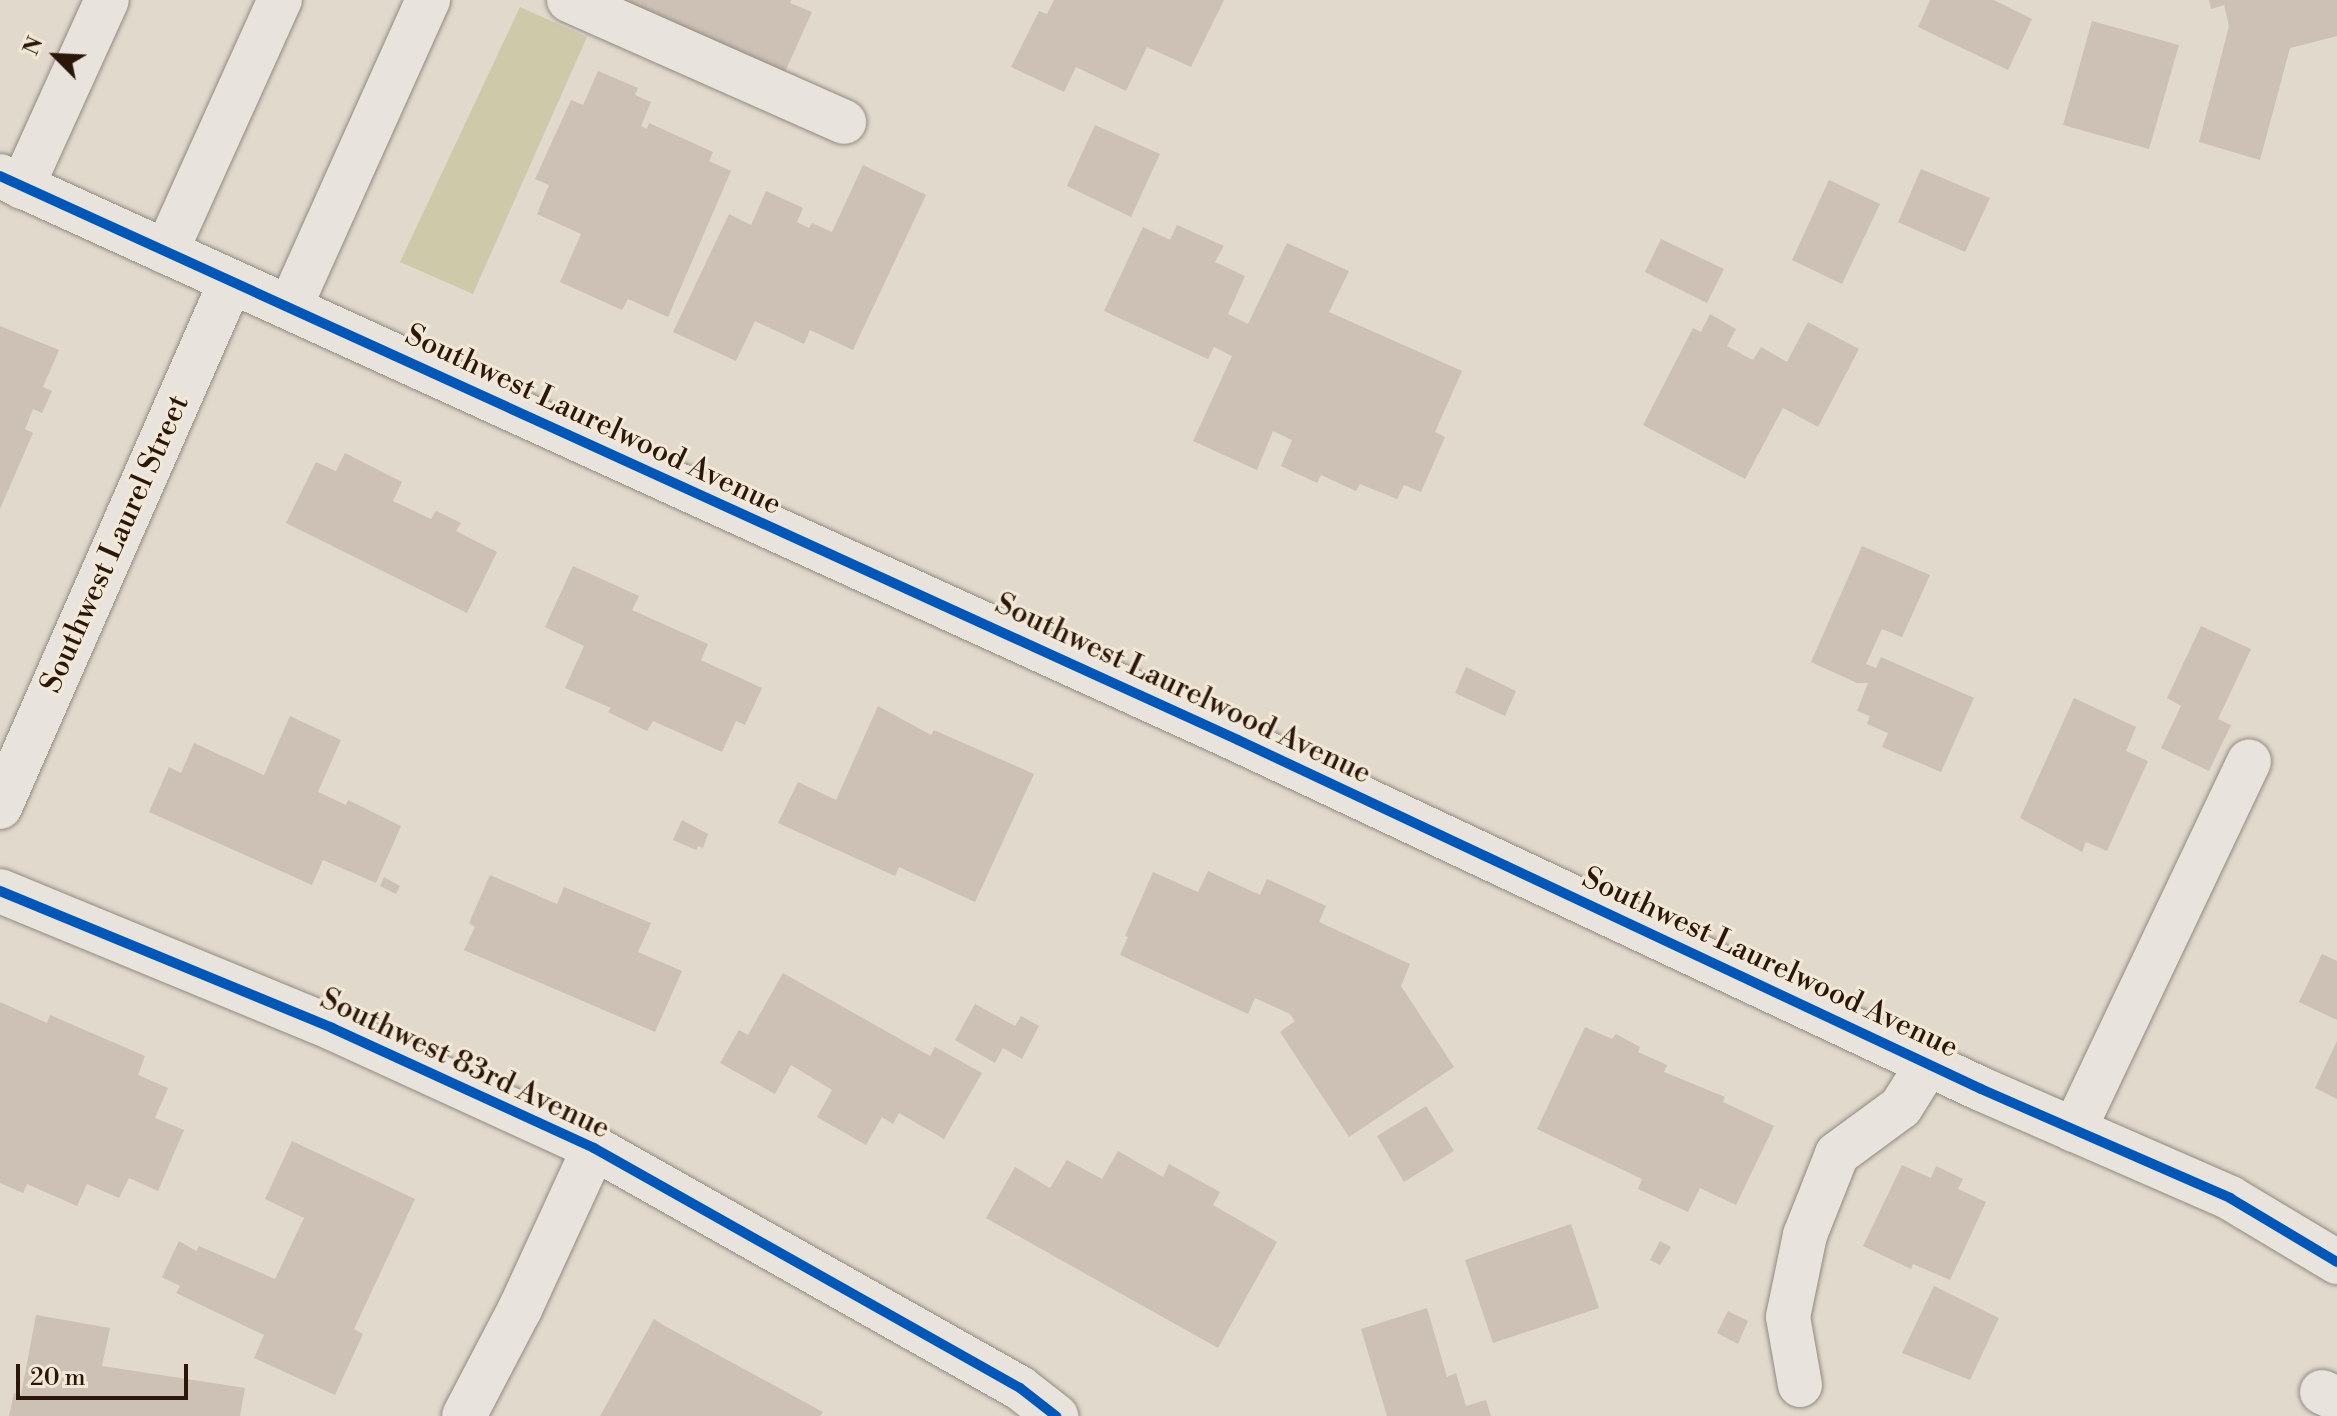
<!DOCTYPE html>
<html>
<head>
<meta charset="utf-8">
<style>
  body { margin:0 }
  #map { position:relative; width:2337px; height:1416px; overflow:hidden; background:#e1d9cb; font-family:"Libre Bodoni",serif }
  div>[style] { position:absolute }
  .green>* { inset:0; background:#cecaa9 }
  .building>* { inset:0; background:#cdc0b4 }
  .roads { filter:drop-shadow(0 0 2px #918a81) drop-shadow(0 0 2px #918a81) }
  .minor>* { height:44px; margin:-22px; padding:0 22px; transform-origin:22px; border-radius:22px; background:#e8e4dd }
  .cycleway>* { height:10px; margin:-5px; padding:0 5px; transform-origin:5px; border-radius:5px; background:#0057b8 }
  span { translate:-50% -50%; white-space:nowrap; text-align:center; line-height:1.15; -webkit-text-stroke:6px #f2e8d7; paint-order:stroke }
  .street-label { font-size:30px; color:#2c160a }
  .north { position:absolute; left:16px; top:16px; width:80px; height:80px; -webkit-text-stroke:6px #f2e8d7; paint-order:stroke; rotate:294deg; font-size:22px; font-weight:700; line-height:32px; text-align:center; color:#2c160a }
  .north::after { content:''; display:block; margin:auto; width:28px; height:36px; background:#2c160a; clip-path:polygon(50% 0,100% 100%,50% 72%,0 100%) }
  .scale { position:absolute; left:16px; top:1364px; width:172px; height:36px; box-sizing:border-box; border:4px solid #2c160a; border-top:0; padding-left:10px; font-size:24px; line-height:28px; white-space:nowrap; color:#2c160a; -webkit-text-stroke:6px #f2e8d7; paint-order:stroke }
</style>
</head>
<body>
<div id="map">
  <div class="green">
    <div style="clip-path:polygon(520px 7px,587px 37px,473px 294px,400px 262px)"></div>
  </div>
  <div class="building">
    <div style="clip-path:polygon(618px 0,791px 0,790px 3px,812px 12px,784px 74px)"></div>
    <div style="clip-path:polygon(1054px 0,1224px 0,1191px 67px,1147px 47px,1126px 91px,1076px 67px,1064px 92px,1011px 67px,1039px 11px,1047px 14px)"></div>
    <div style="clip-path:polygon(1930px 0,1994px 0,2032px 19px,2008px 70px,1918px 27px)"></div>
    <div style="clip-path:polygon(2209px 0,2337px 0,2337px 36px,2290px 48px,2260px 160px,2199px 142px,2229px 26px,2224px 5px,2211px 9px)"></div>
    <div style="clip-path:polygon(2092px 21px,2179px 45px,2149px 149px,2063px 125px)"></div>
    <div style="clip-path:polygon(598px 71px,638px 88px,635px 95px,651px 102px,641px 126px,647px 129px,649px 123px,713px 152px,709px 161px,731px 171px,668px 317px,628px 299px,622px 310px,560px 282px,581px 234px,537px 214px,549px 185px,535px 179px,571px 100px,583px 105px)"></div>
    <div style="clip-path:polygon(1095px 125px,1160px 154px,1131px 217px,1067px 186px)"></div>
    <div style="clip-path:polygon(863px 165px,926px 195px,853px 350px,810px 330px,804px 344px,755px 321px,736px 361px,673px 332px,729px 214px,751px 225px,766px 191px,803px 208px,797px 222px,809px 228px,812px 223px,832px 232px)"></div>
    <div style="clip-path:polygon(1921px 169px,1990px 198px,1965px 252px,1898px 222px)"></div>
    <div style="clip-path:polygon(1829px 180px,1880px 204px,1842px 284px,1792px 260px)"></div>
    <div style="clip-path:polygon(1177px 225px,1224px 246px,1215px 262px,1245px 276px,1228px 314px,1248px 324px,1287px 243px,1349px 271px,1329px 312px,1462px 371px,1435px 432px,1445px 437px,1421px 492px,1404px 485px,1397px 499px,1360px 484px,1356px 491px,1321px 475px,1317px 483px,1281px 466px,1292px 440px,1273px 431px,1257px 470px,1193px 441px,1232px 356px,1214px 347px,1208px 359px,1104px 311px,1143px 227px,1170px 240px)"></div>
    <div style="clip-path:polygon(1661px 239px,1724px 269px,1707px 303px,1645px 272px)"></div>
    <div style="clip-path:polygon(1710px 314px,1736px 329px,1727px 346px,1753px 360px,1761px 347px,1787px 362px,1808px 322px,1859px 349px,1818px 427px,1783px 408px,1745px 479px,1643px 425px,1693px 328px,1701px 332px)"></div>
    <div style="clip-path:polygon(0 326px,59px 350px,43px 387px,52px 391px,42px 413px,33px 409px,25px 429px,33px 433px,0 509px)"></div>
    <div style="clip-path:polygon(345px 453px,402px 482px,393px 501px,431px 519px,436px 511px,461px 523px,456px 531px,497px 552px,467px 613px,286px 523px,316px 462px,336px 471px)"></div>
    <div style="clip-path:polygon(1862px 546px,1930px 575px,1902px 637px,1882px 629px,1866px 664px,1876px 668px,1881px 657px,1974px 698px,1941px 772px,1882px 747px,1888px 733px,1867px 724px,1870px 716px,1857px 711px,1868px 683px,1857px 683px,1811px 662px)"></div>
    <div style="clip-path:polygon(573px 566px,639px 596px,632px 610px,708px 644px,701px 660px,762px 688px,745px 725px,736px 721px,722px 752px,653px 721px,647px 731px,608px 712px,611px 708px,565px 688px,584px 646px,545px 627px)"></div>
    <div style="clip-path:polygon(2201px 626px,2251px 649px,2218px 719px,2231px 725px,2209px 771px,2161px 748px,2181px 706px,2167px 698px)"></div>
    <div style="clip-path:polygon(1466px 667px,1516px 691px,1505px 716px,1455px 693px)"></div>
    <div style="clip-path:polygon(2074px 698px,2136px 727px,2126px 751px,2148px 761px,2107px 851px,2086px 842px,2082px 852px,2020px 818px)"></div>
    <div style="clip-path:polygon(878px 706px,931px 735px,934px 730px,1034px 774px,975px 902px,899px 867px,895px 876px,778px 823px,798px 782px,836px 800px)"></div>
    <div style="clip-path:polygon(290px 716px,341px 740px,318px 792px,346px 805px,348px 800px,401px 826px,376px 883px,323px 860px,312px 885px,149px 812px,169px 767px,181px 773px,194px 743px,264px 775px)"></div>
    <div style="clip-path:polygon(682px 820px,708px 834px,703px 848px,698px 846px,696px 850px,673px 840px)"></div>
    <div style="clip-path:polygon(1208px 871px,1260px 895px,1267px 879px,1326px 906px,1319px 922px,1410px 964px,1401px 986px,1454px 1067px,1349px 1137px,1280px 1032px,1295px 1021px,1290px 1014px,1255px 998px,1248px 1014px,1120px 955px,1128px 937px,1125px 936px,1153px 872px,1198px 892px)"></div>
    <div style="clip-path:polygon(490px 875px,557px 904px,564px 887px,651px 923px,638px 952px,682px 971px,655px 1032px,464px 950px,475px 927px,469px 923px)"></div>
    <div style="clip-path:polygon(384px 877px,400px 886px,396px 894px,380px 886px)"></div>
    <div style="clip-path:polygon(2322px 954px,2337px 961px,2337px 1020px,2299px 1002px)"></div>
    <div style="clip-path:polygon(783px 973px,930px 1056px,935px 1047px,982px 1073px,944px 1139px,899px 1113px,893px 1124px,882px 1117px,866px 1145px,817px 1117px,832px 1090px,791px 1065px,775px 1094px,720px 1063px,739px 1030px,748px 1035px)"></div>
    <div style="clip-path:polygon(0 1002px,47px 1023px,50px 1015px,145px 1056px,138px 1075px,168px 1088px,155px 1118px,184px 1130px,158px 1191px,129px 1178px,119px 1198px,87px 1184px,77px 1206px,27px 1184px,23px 1193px,0 1183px)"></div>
    <div style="clip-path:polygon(975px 1004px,1015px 1026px,1021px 1016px,1039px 1026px,1022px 1059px,1003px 1048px,995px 1063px,955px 1040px)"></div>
    <div style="clip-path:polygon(1585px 1027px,1612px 1039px,1616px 1034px,1640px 1047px,1638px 1052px,1667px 1065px,1664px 1072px,1725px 1097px,1723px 1102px,1774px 1126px,1736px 1205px,1700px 1188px,1688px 1212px,1638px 1189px,1642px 1179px,1537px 1129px)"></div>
    <div style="clip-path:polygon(2337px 1041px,2337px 1099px,2315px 1088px)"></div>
    <div style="clip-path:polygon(1426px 1106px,1454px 1151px,1404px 1182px,1377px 1136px)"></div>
    <div style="clip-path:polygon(292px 1141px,415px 1199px,354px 1329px,363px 1334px,335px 1395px,254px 1358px,264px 1335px,176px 1293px,180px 1286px,162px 1277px,179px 1241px,196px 1251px,199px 1246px,275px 1279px,304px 1218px,265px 1199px)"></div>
    <div style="clip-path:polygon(1118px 1151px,1163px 1177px,1169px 1164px,1220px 1192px,1213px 1205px,1277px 1242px,1218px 1348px,986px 1218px,1015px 1167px,1050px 1188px,1067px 1160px,1102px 1179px)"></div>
    <div style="clip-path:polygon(1902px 1165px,1931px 1178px,1936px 1166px,1963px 1179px,1958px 1189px,1986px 1202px,1950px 1280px,1913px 1264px,1911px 1269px,1863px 1246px)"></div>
    <div style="clip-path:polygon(1571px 1224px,1599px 1308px,1493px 1343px,1465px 1260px)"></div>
    <div style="clip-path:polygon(1660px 1241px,1671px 1247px,1660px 1265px,1650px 1260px)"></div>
    <div style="clip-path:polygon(1934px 1286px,1999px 1318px,1970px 1380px,1902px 1353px)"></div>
    <div style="clip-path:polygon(1427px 1308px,1447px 1377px,1456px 1373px,1466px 1406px,1486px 1400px,1491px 1416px,1387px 1416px,1361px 1329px)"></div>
    <div style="clip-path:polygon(1728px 1311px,1748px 1321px,1738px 1344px,1717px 1333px)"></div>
    <div style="clip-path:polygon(36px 1315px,110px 1328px,102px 1366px,245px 1388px,240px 1416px,9px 1416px,14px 1393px,21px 1395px)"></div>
    <div style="clip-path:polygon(654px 1319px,665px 1326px,823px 1412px,820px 1416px,600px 1416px)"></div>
  </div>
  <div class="roads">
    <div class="minor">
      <div style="left:569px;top:0;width:301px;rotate:23.9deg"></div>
      <div style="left:0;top:176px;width:1360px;rotate:24.49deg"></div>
      <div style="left:1238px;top:740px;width:821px;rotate:25.16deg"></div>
      <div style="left:1981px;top:1089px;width:272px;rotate:23.6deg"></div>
      <div style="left:2230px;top:1198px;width:125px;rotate:30.9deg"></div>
      <div style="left:22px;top:187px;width:205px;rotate:-65.6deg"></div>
      <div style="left:166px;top:252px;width:277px;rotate:-65.7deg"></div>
      <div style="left:290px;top:307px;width:337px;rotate:-65.8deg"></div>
      <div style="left:0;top:807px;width:574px;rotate:-66.29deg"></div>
      <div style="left:0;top:891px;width:359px;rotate:22.4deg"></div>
      <div style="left:332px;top:1028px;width:288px;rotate:24.6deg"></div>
      <div style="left:594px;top:1148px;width:489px;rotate:29.4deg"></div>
      <div style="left:1020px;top:1388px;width:46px;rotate:37.9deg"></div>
      <div style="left:2074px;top:1130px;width:408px;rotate:-64.6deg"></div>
      <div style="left:1800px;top:1385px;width:69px;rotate:-100deg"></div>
      <div style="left:1788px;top:1317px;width:84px;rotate:-78.3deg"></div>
      <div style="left:1805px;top:1235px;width:87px;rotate:-68.4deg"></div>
      <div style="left:1837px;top:1154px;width:79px;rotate:-36.3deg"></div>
      <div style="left:1901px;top:1107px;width:51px;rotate:-57.9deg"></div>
      <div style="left:2322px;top:1392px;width:17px;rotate:25deg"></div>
      <div style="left:464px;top:1416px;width:121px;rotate:-62.4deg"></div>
      <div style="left:520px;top:1309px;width:177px;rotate:-65.3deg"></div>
    </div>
  </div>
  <div class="cycleway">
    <div style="left:0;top:176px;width:1360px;rotate:24.49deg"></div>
    <div style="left:1238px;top:740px;width:821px;rotate:25.16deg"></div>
    <div style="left:1981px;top:1089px;width:272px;rotate:23.6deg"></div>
    <div style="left:2230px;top:1198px;width:125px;rotate:30.9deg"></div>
    <div style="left:0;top:891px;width:359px;rotate:22.4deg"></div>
    <div style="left:332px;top:1028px;width:288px;rotate:24.6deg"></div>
    <div style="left:594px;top:1148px;width:489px;rotate:29.4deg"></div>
    <div style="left:1020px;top:1388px;width:46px;rotate:37.9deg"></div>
  </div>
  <div class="street-label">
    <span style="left:593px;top:420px;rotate:25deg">Southwest Laurelwood Avenue</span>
    <span style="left:115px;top:544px;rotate:-66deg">Southwest Laurel Street</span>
    <span style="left:1183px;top:689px;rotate:25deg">Southwest Laurelwood Avenue</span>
    <span style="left:1770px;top:963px;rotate:25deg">Southwest Laurelwood Avenue</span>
    <span style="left:465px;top:1064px;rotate:25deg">Southwest 83rd Avenue</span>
  </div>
  <div class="north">N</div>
  <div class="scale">20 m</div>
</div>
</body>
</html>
